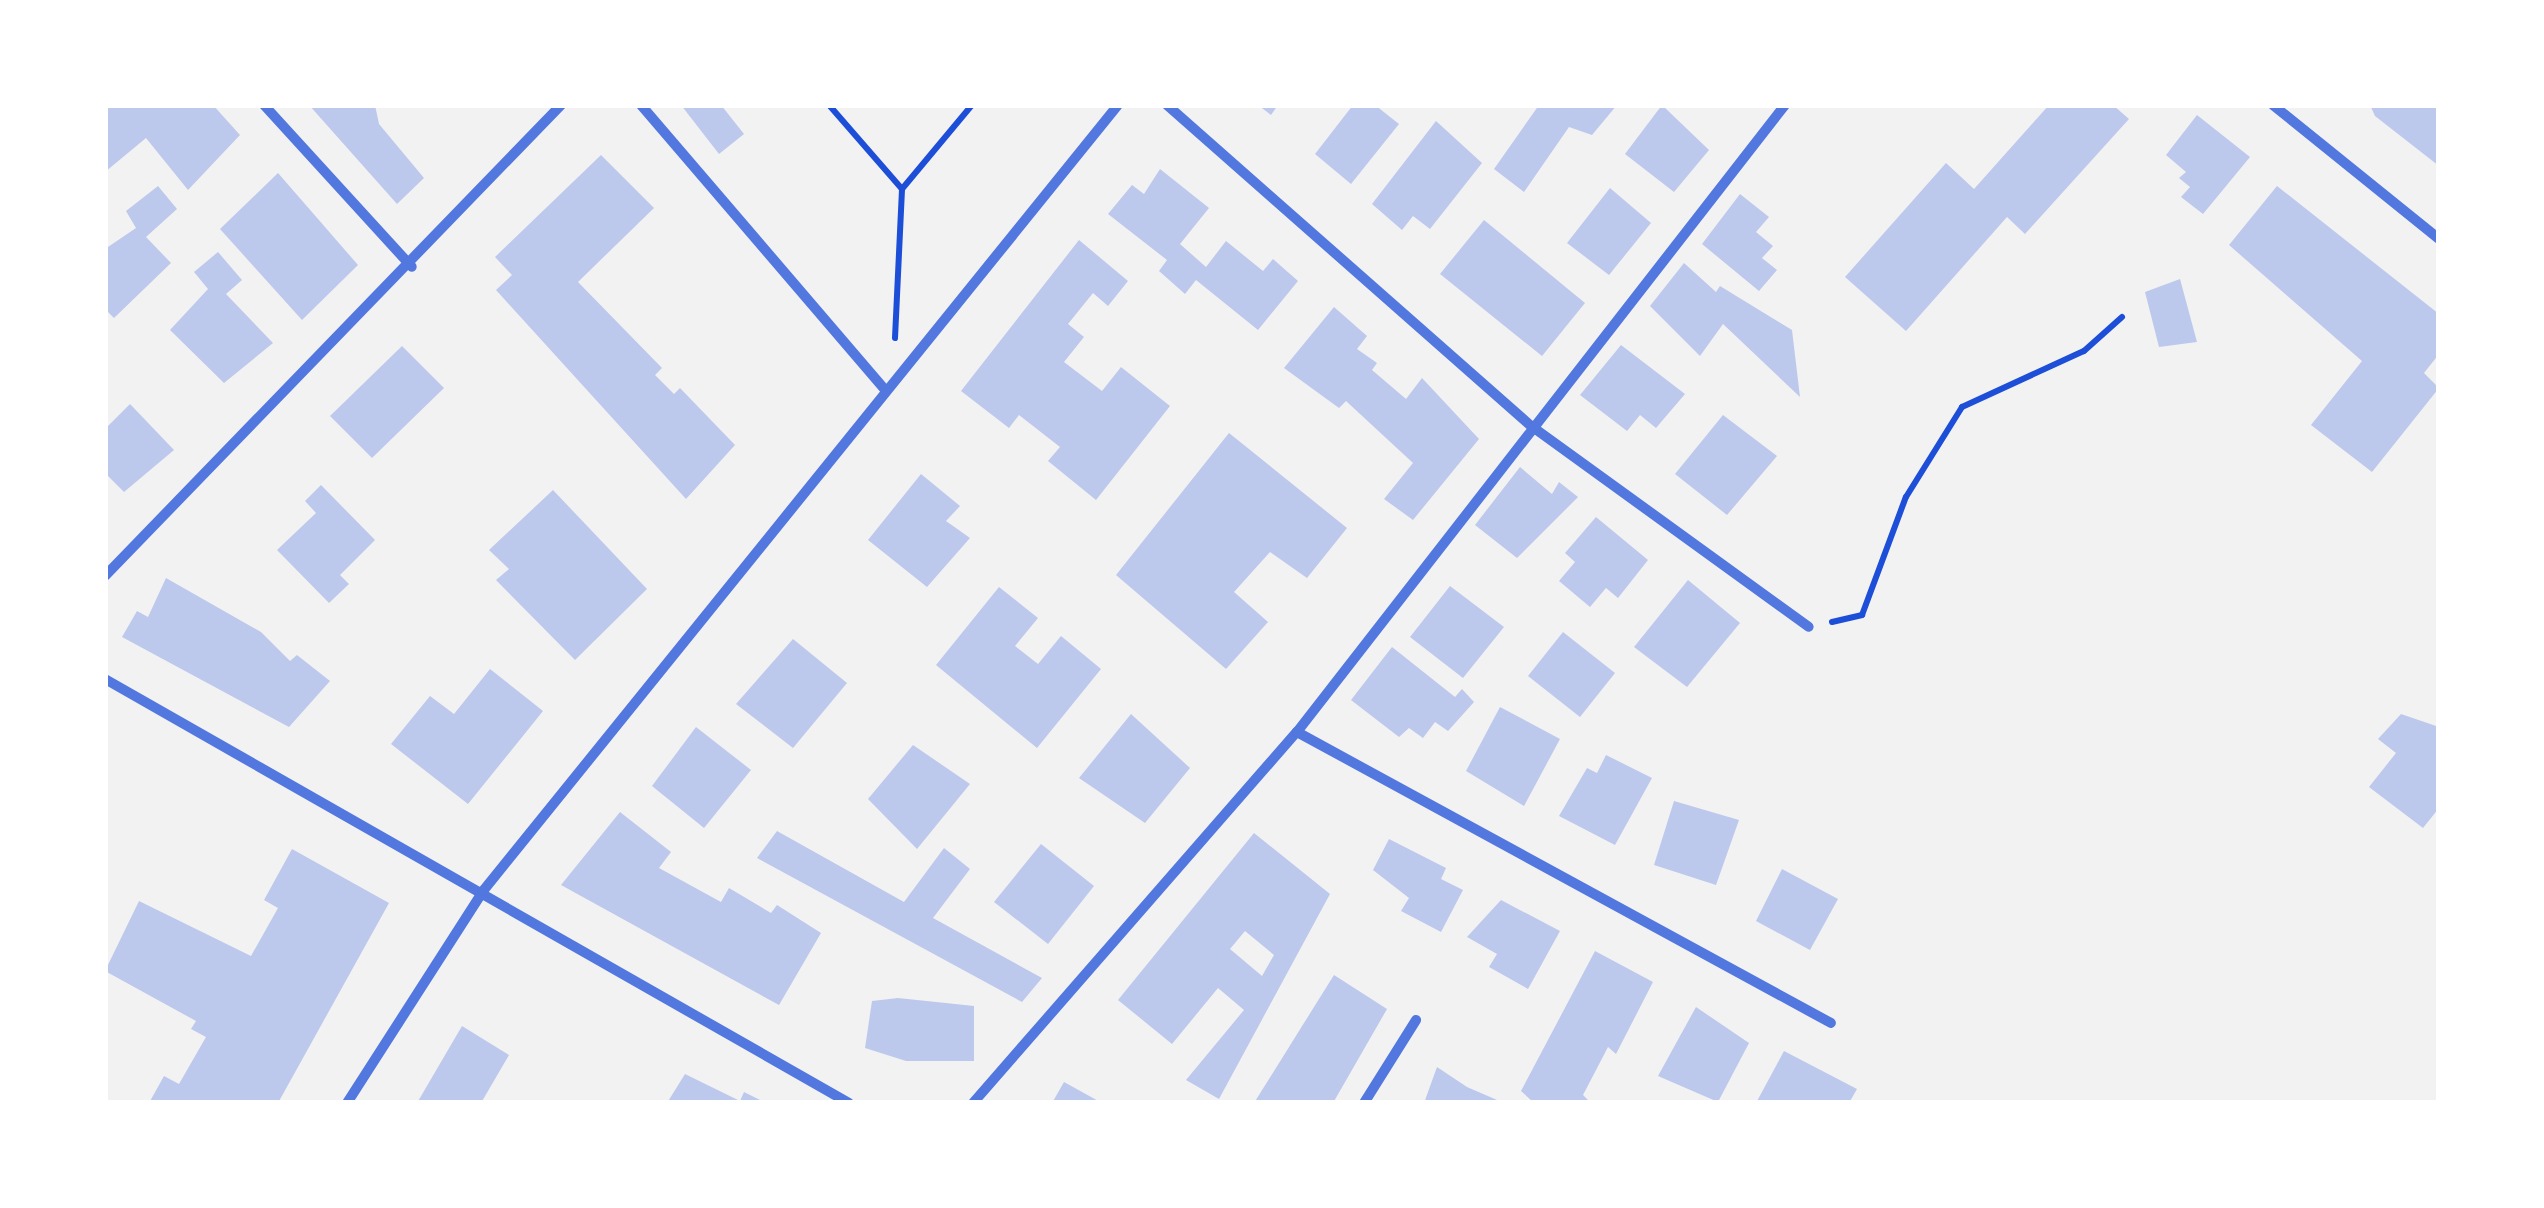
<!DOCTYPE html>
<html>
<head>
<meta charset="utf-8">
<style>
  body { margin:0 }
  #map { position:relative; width:2544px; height:1208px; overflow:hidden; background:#f2f2f2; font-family:"Nunito Sans",sans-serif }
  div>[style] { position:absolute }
  .building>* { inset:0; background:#bdc9ec }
  .path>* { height:6px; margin:-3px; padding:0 3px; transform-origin:3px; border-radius:3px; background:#1d4ed8 }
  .minor>* { height:10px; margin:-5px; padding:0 5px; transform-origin:5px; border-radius:5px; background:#5277de }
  span { translate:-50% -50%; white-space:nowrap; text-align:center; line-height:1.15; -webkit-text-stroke:9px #fff; paint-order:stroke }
  .frame { position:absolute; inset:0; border:108px solid #fff; pointer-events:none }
</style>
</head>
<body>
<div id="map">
  <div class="building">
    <div style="clip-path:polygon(105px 105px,213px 105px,240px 135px,188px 190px,146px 138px,105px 172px)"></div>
    <div style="clip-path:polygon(309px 105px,375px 105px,379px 124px,424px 178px,397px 204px)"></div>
    <div style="clip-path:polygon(681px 105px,721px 105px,744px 134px,719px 154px)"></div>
    <div style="clip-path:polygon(1258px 105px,1278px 105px,1271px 115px)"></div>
    <div style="clip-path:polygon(1353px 105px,1375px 105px,1399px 124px,1351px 184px,1315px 154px)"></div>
    <div style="clip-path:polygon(1539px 105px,1617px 105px,1592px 135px,1569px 127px,1524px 192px,1494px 169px)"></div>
    <div style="clip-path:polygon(1662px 105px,1709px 150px,1674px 192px,1625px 154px)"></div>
    <div style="clip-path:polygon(2049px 105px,2113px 105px,2129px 119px,2025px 234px,2007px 217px,1906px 331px,1845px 277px,1946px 163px,1974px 189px)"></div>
    <div style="clip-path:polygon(2370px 105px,2439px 105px,2439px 166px,2375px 116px)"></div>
    <div style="clip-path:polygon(2197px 115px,2250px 157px,2203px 214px,2181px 197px,2190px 187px,2179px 178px,2186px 172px,2166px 155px)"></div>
    <div style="clip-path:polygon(1436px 121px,1482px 163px,1430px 229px,1413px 216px,1402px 230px,1372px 204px)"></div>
    <div style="clip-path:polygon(601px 155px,654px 208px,578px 282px,662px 368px,655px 375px,674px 394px,680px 388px,735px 445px,686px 499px,496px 290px,512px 275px,495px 257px)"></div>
    <div style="clip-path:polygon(1160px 169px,1209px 208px,1180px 244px,1206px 267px,1226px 241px,1263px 271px,1273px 259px,1298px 281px,1258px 330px,1196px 280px,1185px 294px,1159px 271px,1167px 260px,1108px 214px,1132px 185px,1144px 194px)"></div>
    <div style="clip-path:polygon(278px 173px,358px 265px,302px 320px,220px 229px)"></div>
    <div style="clip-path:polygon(158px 186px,177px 209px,146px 237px,171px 263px,114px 318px,105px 309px,105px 249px,136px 228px,126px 211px)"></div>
    <div style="clip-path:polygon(2277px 186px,2439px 314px,2439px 354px,2424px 373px,2439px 388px,2372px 472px,2311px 425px,2362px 361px,2229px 245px)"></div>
    <div style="clip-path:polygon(1610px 188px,1651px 223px,1609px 275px,1567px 243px)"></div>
    <div style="clip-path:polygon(1740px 194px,1769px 217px,1756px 232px,1773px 246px,1762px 258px,1777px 270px,1759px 291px,1702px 244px)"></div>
    <div style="clip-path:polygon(1484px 220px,1585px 303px,1542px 356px,1440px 274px)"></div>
    <div style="clip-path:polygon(1079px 240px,1128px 281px,1108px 306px,1093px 293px,1068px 324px,1084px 337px,1064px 362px,1102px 391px,1121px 367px,1170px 406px,1096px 500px,1048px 461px,1060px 447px,1019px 415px,1009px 428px,961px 391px)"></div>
    <div style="clip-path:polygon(218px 252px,242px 280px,226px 294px,273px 343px,224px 383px,170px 330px,208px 289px,194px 272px)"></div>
    <div style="clip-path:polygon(1684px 263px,1716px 292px,1720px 286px,1792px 330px,1800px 397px,1723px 324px,1700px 356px,1650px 306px)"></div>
    <div style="clip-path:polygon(2180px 279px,2197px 342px,2159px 347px,2145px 292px)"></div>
    <div style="clip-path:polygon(1334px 307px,1367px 336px,1357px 349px,1377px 363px,1372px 370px,1406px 399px,1422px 378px,1479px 439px,1413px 520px,1384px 499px,1413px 463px,1346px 401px,1339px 408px,1284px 368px)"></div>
    <div style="clip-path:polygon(1621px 345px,1685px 394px,1656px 428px,1640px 415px,1627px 431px,1580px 395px)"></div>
    <div style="clip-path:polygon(402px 346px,444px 388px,372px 458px,330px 416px)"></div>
    <div style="clip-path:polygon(130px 404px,174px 450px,124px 492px,105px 473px,105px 429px)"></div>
    <div style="clip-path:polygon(1723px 415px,1777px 456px,1727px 515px,1675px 474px)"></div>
    <div style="clip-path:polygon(1229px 433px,1347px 528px,1307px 578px,1270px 552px,1234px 592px,1268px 622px,1226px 669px,1116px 575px)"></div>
    <div style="clip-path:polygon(1520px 467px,1552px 494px,1559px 482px,1578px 497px,1517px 558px,1475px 525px)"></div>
    <div style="clip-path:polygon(921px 474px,960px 506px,946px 521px,970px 538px,927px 587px,868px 540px)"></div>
    <div style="clip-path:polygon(321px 485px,375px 540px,340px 575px,349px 584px,329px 603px,277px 550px,316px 513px,305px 501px)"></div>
    <div style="clip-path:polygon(553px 490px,647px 589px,575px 660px,496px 580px,509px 569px,489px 550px)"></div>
    <div style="clip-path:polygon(1596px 517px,1648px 560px,1618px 598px,1606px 588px,1590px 607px,1559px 581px,1575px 562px,1565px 553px)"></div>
    <div style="clip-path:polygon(166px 578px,261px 632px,290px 661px,297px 655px,330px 681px,289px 727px,122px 637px,137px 611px,148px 617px)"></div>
    <div style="clip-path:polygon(1688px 580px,1740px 623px,1687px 687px,1634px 647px)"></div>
    <div style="clip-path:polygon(1450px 586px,1504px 627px,1463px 678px,1410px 637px)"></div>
    <div style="clip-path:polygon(999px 587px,1038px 618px,1015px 646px,1038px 664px,1061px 636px,1101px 669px,1037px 748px,936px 665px)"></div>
    <div style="clip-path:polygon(1563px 632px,1615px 673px,1580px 717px,1528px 676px)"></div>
    <div style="clip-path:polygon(793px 639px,847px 683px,793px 748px,736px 704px)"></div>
    <div style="clip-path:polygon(1392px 647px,1455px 697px,1462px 689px,1474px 702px,1448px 731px,1435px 722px,1423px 738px,1409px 728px,1399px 737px,1351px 700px)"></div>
    <div style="clip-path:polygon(490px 669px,543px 711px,468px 804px,391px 744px,430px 696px,454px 714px)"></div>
    <div style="clip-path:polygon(1500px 707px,1560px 739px,1524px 806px,1466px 771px)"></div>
    <div style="clip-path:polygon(1131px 714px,1190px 768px,1145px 823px,1079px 778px)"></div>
    <div style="clip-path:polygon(2401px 714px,2439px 727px,2439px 808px,2423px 828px,2369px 787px,2396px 753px,2378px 739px)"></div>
    <div style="clip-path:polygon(696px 727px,751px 770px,704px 828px,652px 786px)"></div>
    <div style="clip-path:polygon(913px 745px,970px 784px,917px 849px,868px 799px)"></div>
    <div style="clip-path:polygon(1606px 755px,1652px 778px,1615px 845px,1559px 816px,1587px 768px,1597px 773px)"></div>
    <div style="clip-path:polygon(1674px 801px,1739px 820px,1716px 885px,1654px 865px)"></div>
    <div style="clip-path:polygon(620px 812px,671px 852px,659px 868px,721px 902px,729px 888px,771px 913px,777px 905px,821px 933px,779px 1005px,561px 885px)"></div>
    <div style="clip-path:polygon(777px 831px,904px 902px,944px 848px,970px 869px,933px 918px,1042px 978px,1022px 1002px,757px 858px)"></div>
    <div style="clip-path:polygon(evenodd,1254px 833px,1330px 894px,1219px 1099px,1186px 1080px,1244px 1010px,1218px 988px,1172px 1044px,1118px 1000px,1254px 833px,1245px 931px,1274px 955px,1262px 976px,1230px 949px,1245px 931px)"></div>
    <div style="clip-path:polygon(1389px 839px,1446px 868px,1441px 879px,1463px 890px,1441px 932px,1401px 911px,1409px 898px,1373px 870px)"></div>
    <div style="clip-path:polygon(1041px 844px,1094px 886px,1048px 944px,994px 902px)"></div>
    <div style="clip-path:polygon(292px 849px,389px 903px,278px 1103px,149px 1103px,164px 1076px,179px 1084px,206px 1037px,191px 1029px,196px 1021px,105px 971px,139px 901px,251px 956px,278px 908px,264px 900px)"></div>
    <div style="clip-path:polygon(1782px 869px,1838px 899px,1810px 950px,1756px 921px)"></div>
    <div style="clip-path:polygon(1501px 900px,1560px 931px,1528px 989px,1489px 967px,1497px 954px,1467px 937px)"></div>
    <div style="clip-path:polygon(1595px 951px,1653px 982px,1616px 1054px,1608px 1047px,1583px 1095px,1591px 1103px,1534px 1103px,1521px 1091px)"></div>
    <div style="clip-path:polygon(1334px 975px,1387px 1009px,1333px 1103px,1254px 1103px)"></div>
    <div style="clip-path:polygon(898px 998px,974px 1006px,974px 1061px,906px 1061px,865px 1048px,872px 1001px)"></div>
    <div style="clip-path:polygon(1696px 1007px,1749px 1043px,1718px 1102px,1658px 1076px)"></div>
    <div style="clip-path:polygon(462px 1026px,509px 1055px,481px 1103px,417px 1103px)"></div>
    <div style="clip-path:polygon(1784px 1051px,1857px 1089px,1849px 1103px,1756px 1103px)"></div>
    <div style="clip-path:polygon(1437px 1067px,1467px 1087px,1504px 1103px,1424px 1103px)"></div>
    <div style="clip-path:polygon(685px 1074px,740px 1101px,744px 1092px,766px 1103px,667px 1103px)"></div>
    <div style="clip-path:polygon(1064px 1082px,1102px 1103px,1052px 1103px)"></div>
  </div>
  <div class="path">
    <div style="left:829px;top:105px;width:111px;rotate:49deg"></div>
    <div style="left:895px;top:338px;width:149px;rotate:-87.3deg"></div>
    <div style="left:902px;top:189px;width:109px;rotate:-50.2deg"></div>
    <div style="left:1832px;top:622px;width:31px;rotate:-13deg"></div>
    <div style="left:1862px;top:615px;width:126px;rotate:-69.6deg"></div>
    <div style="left:1906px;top:497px;width:106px;rotate:-58.1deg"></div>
    <div style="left:1962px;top:407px;width:134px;rotate:-24.7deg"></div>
    <div style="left:2084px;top:351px;width:51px;rotate:-41.8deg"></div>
  </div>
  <div class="minor">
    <div style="left:264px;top:105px;width:219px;rotate:47.6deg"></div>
    <div style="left:641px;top:105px;width:372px;rotate:49.4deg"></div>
    <div style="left:1167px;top:105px;width:489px;rotate:41.4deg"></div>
    <div style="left:1534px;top:428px;width:339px;rotate:35.9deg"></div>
    <div style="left:2273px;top:105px;width:213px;rotate:38.9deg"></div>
    <div style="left:105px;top:576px;width:656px;rotate:-45.93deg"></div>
    <div style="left:105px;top:679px;width:856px;rotate:29.68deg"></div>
    <div style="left:1297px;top:732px;width:608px;rotate:28.59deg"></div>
    <div style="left:347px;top:1103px;width:252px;rotate:-57.3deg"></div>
    <div style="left:483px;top:891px;width:1010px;rotate:-51.07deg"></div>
    <div style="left:973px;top:1103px;width:493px;rotate:-48.9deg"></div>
    <div style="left:1297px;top:732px;width:795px;rotate:-52.11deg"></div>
    <div style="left:1364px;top:1103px;width:98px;rotate:-57.9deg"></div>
  </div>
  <div class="frame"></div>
</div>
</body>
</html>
